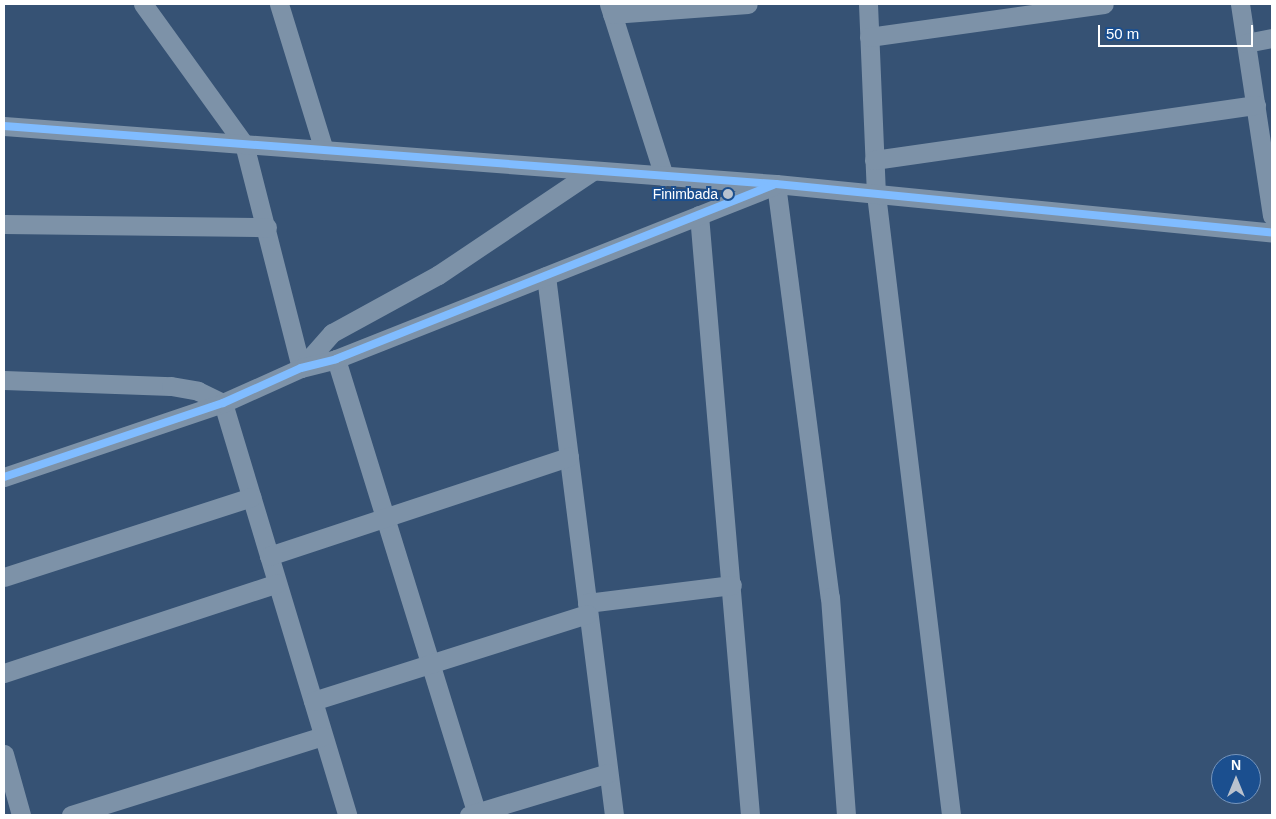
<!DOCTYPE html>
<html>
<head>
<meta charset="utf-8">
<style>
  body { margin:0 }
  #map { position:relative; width:1276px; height:819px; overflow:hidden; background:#365274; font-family:Helvetica,sans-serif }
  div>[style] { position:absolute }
  .street>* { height:19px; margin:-9.5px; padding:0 9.5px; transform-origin:9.5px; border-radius:9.5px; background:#7d92a8 }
  .cycleway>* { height:8px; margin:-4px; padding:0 4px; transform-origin:4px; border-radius:4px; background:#80bcff }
  .dots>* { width:14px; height:14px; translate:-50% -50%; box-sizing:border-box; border:2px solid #1b4f8f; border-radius:50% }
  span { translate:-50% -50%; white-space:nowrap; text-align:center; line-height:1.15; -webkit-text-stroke:4px #1b4f8f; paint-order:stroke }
  .poi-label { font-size:14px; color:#fff }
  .right { translate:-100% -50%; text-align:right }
  .frame { position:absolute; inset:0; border:5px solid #fff; pointer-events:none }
  .north { position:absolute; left:1211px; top:754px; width:50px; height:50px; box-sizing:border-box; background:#1b4f8f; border:1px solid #7695bc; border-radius:50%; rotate:0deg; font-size:14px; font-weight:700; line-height:20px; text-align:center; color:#fff }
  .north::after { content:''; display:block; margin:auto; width:18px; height:22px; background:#b9c2ce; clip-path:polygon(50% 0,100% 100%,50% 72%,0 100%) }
  .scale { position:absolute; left:1098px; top:25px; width:155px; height:22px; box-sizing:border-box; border:2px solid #fff; border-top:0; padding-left:6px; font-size:15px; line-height:18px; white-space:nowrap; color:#fff; -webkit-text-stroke:4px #1b4f8f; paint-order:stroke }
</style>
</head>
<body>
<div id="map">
  <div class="street">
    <div style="left:143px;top:4px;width:173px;rotate:54.2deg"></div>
    <div style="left:244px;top:144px;width:231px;rotate:75.7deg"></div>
    <div style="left:279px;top:4px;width:153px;rotate:72.9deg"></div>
    <div style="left:609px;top:4px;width:181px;rotate:72.3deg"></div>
    <div style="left:868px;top:4px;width:190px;rotate:87.6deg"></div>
    <div style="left:876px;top:194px;width:626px;rotate:83.11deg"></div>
    <div style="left:1240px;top:4px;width:214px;rotate:81.4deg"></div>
    <div style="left:612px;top:14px;width:136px;rotate:-4.2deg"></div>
    <div style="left:869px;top:37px;width:237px;rotate:-8deg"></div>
    <div style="left:1246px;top:43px;width:26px;rotate:-11deg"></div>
    <div style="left:4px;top:126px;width:774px;rotate:4.3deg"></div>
    <div style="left:776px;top:184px;width:498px;rotate:5.6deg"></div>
    <div style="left:874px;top:160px;width:386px;rotate:-8.2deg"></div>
    <div style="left:776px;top:184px;width:417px;rotate:82.6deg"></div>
    <div style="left:830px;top:597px;width:219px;rotate:85.8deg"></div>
    <div style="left:699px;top:215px;width:602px;rotate:85.14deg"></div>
    <div style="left:4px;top:224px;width:263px;rotate:0.7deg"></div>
    <div style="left:546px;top:276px;width:543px;rotate:82.81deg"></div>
    <div style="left:336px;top:359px;width:477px;rotate:72.8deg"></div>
    <div style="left:301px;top:368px;width:47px;rotate:-48.5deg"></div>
    <div style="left:332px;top:333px;width:121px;rotate:-28.7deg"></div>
    <div style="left:438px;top:275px;width:187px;rotate:-33.9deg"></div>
    <div style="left:4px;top:380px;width:167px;rotate:2.1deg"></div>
    <div style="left:171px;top:386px;width:27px;rotate:10deg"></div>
    <div style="left:198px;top:391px;width:28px;rotate:26deg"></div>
    <div style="left:223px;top:403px;width:430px;rotate:73.2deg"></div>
    <div style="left:4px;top:477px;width:231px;rotate:-18.7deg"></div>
    <div style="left:223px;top:403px;width:85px;rotate:-24.2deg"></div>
    <div style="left:301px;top:368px;width:36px;rotate:-14deg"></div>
    <div style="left:336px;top:359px;width:470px;rotate:-21.6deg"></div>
    <div style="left:269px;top:556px;width:316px;rotate:-18.3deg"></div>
    <div style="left:4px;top:577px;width:260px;rotate:-17.9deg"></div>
    <div style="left:587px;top:603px;width:146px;rotate:-7.1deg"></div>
    <div style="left:4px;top:673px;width:287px;rotate:-18.2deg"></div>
    <div style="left:313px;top:701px;width:288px;rotate:-17.6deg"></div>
    <div style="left:4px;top:754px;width:63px;rotate:74.4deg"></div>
    <div style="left:71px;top:815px;width:264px;rotate:-17.4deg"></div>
    <div style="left:469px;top:815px;width:145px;rotate:-16.8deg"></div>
  </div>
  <div class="cycleway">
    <div style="left:4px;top:126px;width:774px;rotate:4.3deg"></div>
    <div style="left:776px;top:184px;width:498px;rotate:5.6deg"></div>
    <div style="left:4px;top:477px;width:231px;rotate:-18.7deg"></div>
    <div style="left:223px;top:403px;width:85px;rotate:-24.2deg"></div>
    <div style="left:301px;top:368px;width:36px;rotate:-14deg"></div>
    <div style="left:336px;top:359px;width:471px;rotate:-21.7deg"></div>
  </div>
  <div class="dots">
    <div style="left:728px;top:194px;background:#b9c2ce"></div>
  </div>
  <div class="poi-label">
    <span class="right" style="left:718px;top:194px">Finimbada</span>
  </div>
  <div class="frame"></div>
  <div class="north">N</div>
  <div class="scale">50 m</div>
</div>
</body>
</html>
